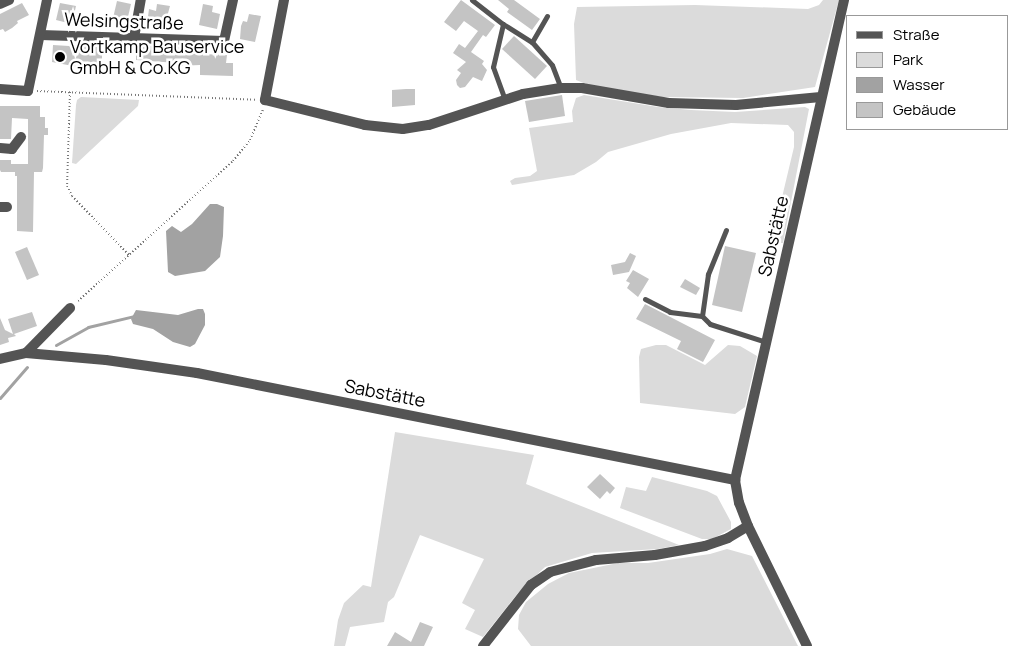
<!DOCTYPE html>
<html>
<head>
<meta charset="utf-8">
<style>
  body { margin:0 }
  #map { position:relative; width:1023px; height:646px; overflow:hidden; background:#fff; font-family:Manrope,sans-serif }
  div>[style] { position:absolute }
  .green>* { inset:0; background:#dbdbdb }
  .water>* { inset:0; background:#a2a2a2 }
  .stream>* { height:3px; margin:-1.5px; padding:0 1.5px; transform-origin:1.5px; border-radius:1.5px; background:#a2a2a2 }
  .building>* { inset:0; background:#c4c4c4 }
  .path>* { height:2px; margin-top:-1px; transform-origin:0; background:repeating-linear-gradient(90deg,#767676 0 1px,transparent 0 3.5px) }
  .lane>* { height:5px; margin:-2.5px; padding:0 2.5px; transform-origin:2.5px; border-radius:2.5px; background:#545454 }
  .street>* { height:10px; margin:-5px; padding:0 5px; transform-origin:5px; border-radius:5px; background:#545454 }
  .dots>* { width:14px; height:14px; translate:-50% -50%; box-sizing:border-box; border:2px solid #fff; border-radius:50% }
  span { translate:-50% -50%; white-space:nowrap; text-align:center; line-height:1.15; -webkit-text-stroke:5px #fff; paint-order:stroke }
  .street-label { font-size:18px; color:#000 }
  .poi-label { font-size:18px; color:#000 }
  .left { translate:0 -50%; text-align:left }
  .legend { position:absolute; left:846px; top:15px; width:162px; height:115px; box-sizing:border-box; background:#fff; border:1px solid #999; margin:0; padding:6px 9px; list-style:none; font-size:15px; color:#000 }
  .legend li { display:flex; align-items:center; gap:10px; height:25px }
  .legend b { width:25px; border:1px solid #999 }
</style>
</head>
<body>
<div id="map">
  <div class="green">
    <div style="clip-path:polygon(823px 0,839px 0,815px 87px,743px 98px,662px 97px,591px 86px,576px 80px,574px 24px,577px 7px,695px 5px,808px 9px,819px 5px)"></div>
    <div style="clip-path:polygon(584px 95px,658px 107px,691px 110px,735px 112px,805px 107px,809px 109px,783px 243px,777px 243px,773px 235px,794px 147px,794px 132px,788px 125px,731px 123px,671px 134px,608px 152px,596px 162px,574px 175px,512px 185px,510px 181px,515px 178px,530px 176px,537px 171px,529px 128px,573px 122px,572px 111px,576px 98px)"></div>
    <div style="clip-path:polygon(81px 97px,139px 100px,138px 106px,76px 164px,72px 163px,76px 105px,77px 100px)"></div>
    <div style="clip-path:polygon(656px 345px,666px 345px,705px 365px,728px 345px,740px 346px,757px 356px,745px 407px,735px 414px,640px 403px,639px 357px,641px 349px)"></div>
    <div style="clip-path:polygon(395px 432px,534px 455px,526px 484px,679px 545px,658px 549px,592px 553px,545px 567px,518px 593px,483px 637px,465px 629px,475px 610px,462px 603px,484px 559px,420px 535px,394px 597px,388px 602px,384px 622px,350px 627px,345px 646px,334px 646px,338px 620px,344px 603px,363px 585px,371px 587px)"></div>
    <div style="clip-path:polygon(652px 477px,707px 491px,717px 496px,731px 522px,731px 529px,712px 539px,702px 539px,620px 508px,626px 487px,646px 491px)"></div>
    <div style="clip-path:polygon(727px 549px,752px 556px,798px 646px,531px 646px,518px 629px,519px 615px,526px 602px,548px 584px,569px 573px,618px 563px,648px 563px,710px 554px)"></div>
  </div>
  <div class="water">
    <div style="clip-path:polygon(210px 204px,217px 204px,224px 207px,223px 236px,220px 257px,205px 271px,175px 276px,168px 272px,166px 231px,172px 226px,181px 232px,192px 224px)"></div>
    <div style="clip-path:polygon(198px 309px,203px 309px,205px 314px,205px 325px,195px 344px,190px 347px,173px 342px,153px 329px,133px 324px,131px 319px,136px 310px,178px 315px)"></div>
  </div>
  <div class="stream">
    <div style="left:56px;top:345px;width:37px;rotate:-29deg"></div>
    <div style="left:88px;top:327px;width:47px;rotate:-13.4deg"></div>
    <div style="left:0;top:398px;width:41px;rotate:-48.9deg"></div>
  </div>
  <div class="building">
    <div style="clip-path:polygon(461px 0,495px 25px,486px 37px,483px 35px,471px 52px,484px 61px,482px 64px,487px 70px,482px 81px,473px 77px,465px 87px,460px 88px,457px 85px,456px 80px,461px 73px,457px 70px,466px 62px,453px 53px,459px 44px,465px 48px,478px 31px,464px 21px,456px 31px,444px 22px)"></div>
    <div style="clip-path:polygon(498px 0,514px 0,540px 19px,532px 30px,507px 12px,509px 9px)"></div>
    <div style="clip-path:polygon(117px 1px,131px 4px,127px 21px,113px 18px)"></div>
    <div style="clip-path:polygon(22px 3px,29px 15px,17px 21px,18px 23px,12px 28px,5px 32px,3px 29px,0 30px,0 14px)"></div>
    <div style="clip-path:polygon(60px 3px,76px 6px,72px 24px,56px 20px)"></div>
    <div style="clip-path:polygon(157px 4px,170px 6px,167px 17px,163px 16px,161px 25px,157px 27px,147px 24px,149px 9px,156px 11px)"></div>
    <div style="clip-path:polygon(203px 4px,213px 6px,212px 12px,220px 14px,217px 29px,199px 25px)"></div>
    <div style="clip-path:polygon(249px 14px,261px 16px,255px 42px,240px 39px,241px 26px,243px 21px,247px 22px)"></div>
    <div style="clip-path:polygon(514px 36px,547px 66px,535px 79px,502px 49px)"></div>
    <div style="clip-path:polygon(78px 44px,98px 44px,98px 51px,102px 51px,102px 64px,78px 64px,78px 67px,52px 62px,53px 45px,69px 46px,78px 50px)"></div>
    <div style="clip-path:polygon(147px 46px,187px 48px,191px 49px,191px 52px,201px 54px,227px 55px,226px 63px,233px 63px,233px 76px,200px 75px,200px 65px,177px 66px,177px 63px,136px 60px,136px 49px)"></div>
    <div style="clip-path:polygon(406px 89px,415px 89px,415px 105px,392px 107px,392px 90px)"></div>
    <div style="clip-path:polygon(562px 95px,565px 116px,529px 122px,525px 101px)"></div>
    <div style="clip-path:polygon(0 106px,40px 106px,40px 117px,45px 117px,45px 128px,48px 128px,48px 135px,44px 135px,43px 168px,42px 172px,34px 172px,33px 232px,17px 231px,17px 176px,15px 176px,15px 172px,1px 172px,0 170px,0 160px,11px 160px,11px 164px,28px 164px,28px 119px,12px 118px,11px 139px,0 139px)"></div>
    <div style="clip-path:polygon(725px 246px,756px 253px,742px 312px,712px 305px)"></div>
    <div style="clip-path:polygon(27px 247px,39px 275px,27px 280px,15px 252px)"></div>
    <div style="clip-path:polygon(630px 253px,636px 256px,629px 272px,613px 275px,611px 265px,625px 262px)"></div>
    <div style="clip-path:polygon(633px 270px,649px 279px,638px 297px,627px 288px,630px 283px,626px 281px)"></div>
    <div style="clip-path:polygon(685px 279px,700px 288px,696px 295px,680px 287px)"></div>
    <div style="clip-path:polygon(645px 304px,715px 340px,703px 362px,677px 349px,681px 341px,636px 319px)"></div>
    <div style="clip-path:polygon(32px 312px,37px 326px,14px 334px,16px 336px,8px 338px,9px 342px,0 345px,0 318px,5px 330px,13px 334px,8px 319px)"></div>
    <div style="clip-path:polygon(600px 474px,615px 488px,610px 494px,607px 491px,600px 499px,587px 487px)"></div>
    <div style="clip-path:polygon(420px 622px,433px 627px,424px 646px,387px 646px,395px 632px,411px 642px)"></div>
  </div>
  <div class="path">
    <div style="left:37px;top:91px;width:220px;rotate:2.3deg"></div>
    <div style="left:70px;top:92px;width:94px;rotate:91.8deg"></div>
    <div style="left:67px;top:186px;width:11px;rotate:63deg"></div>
    <div style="left:72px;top:196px;width:82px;rotate:46deg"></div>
    <div style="left:78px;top:301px;width:209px;rotate:-42.1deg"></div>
    <div style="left:233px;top:161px;width:27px;rotate:-51deg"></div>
    <div style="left:250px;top:140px;width:34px;rotate:-67deg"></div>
  </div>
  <div class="lane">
    <div style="left:472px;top:0;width:39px;rotate:38deg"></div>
    <div style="left:503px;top:24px;width:44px;rotate:103.1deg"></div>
    <div style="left:493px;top:67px;width:35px;rotate:70deg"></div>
    <div style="left:503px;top:24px;width:34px;rotate:32deg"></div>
    <div style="left:532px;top:42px;width:30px;rotate:49deg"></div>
    <div style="left:552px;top:65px;width:25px;rotate:69deg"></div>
    <div style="left:532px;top:42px;width:30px;rotate:-60deg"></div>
    <div style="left:726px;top:230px;width:48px;rotate:112.2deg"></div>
    <div style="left:708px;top:274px;width:42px;rotate:98.1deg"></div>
    <div style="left:702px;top:316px;width:11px;rotate:45deg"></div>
    <div style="left:710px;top:324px;width:59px;rotate:17.8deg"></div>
    <div style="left:645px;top:299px;width:28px;rotate:27deg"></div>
    <div style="left:670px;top:312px;width:32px;rotate:7deg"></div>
  </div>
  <div class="street">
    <div style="left:284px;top:0;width:102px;rotate:100.8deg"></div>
    <div style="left:265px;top:100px;width:103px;rotate:14deg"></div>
    <div style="left:365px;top:125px;width:38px;rotate:6deg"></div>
    <div style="left:403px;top:129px;width:26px;rotate:-9deg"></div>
    <div style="left:429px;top:125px;width:99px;rotate:-18.3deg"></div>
    <div style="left:523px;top:94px;width:38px;rotate:-9deg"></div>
    <div style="left:561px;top:88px;width:21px"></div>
    <div style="left:582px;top:88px;width:88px;rotate:9.8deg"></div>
    <div style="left:669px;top:103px;width:67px;rotate:1.7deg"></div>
    <div style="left:736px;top:105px;width:85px;rotate:-5.4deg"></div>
    <div style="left:0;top:4px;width:10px;rotate:-24deg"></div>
    <div style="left:41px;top:35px;width:183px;rotate:1.9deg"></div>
    <div style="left:224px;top:41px;width:42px;rotate:-77.6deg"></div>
    <div style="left:134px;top:38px;width:39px;rotate:-80deg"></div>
    <div style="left:0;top:89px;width:28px;rotate:4deg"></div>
    <div style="left:28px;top:91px;width:93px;rotate:-78.2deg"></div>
    <div style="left:0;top:148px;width:12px;rotate:5deg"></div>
    <div style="left:12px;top:149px;width:15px;rotate:-53deg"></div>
    <div style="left:0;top:207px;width:7px"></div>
    <div style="left:26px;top:353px;width:80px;rotate:5deg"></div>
    <div style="left:106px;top:360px;width:92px;rotate:8.1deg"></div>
    <div style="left:197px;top:373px;width:549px;rotate:11.25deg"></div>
    <div style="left:0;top:359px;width:27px;rotate:-13deg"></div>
    <div style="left:26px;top:353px;width:63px;rotate:-45.6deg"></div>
    <div style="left:483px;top:646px;width:78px;rotate:-51.8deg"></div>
    <div style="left:531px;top:585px;width:23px;rotate:-34deg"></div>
    <div style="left:550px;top:572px;width:48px;rotate:-14.6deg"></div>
    <div style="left:596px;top:560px;width:59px;rotate:-4.8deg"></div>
    <div style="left:655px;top:555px;width:51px;rotate:-10.2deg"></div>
    <div style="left:705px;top:546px;width:24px;rotate:-19deg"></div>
    <div style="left:728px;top:538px;width:23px;rotate:-31deg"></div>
    <div style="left:807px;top:646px;width:134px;rotate:-116.2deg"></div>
    <div style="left:748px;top:526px;width:25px;rotate:-111deg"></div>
    <div style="left:739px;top:503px;width:23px;rotate:-100deg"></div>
    <div style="left:735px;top:480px;width:492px;rotate:-77.2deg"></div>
  </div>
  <div class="dots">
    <div style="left:60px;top:57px;background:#000"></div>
  </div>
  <div class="street-label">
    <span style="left:124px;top:21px;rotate:2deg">Welsingstraße</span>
    <span style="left:773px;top:236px;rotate:-77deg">Sabstätte</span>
    <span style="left:385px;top:393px;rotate:11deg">Sabstätte</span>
  </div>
  <div class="poi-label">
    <span class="left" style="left:70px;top:57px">Vortkamp Bauservice<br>GmbH &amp; Co.KG</span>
  </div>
  <ul class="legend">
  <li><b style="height:6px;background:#545454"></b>Straße</li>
  <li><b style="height:14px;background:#dbdbdb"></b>Park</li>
  <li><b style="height:14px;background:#a2a2a2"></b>Wasser</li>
  <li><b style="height:14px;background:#c4c4c4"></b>Gebäude</li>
  </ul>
</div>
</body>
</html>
